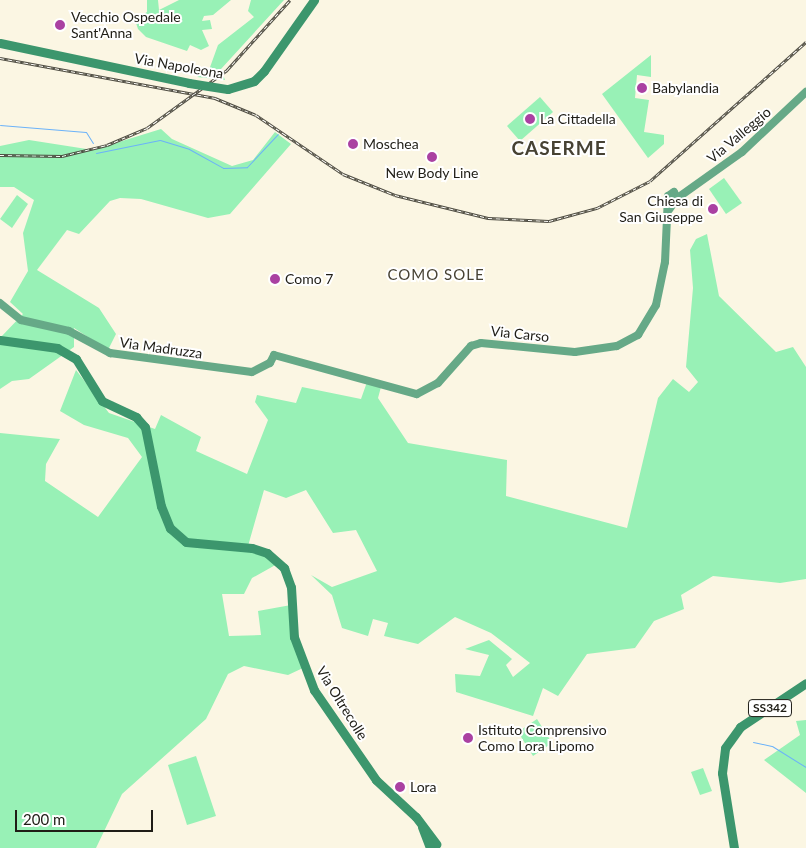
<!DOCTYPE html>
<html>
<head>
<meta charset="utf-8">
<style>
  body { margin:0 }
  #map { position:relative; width:806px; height:848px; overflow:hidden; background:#fbf6e3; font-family:Lato,sans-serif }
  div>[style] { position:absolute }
  .green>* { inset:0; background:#98f1b6 }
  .stream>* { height:1px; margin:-0.5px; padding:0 0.5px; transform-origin:0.5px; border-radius:0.5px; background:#6bb2f9 }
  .secondary>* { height:8px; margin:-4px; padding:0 4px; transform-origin:4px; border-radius:4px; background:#66a987 }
  .primary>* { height:9px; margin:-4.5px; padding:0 4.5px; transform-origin:4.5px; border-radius:4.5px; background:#3c966d }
  .rail>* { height:3px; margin-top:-1.5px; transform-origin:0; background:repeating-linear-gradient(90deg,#fff 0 4px,#4d4b41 0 8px); box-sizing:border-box; border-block:1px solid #4d4b41 }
  .primary-bridge>* { height:9px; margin:-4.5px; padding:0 4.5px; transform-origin:4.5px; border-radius:4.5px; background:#3c966d }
  .dots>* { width:14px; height:14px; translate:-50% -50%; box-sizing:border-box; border:2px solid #fff; border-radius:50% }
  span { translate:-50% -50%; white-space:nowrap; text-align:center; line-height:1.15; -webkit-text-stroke:4px #fff; paint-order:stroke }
  .shield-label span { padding:1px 4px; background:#fff; border:1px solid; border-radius:4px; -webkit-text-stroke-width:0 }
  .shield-label { font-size:12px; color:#1f1d16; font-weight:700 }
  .poi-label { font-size:14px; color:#1f1d16 }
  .left { translate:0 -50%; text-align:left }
  .right { translate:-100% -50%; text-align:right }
  .street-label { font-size:14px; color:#1f1d16 }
  .neighbourhood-label { font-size:15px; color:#474233; letter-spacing:1px }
  .district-label { font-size:19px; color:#474233; font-weight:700; letter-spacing:1px }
  .scale { position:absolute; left:15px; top:810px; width:138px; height:22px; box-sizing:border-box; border:2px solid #1f1d16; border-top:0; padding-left:6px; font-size:15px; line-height:18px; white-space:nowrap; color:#1f1d16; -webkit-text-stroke:4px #fff; paint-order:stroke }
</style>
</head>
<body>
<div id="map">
  <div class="green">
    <div style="clip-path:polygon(147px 0,158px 0,159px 10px,179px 0,231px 0,213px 15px,204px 16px,202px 21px,210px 20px,212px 29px,202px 30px,209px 46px,201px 50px,190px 45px,187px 51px,146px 37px,138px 29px,135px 20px,147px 12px)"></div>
    <div style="clip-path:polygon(251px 0,284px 0,221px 69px,225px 80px,197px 77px,209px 70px,218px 45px,254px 17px,248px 11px)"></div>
    <div style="clip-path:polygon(651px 55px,651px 77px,637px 75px,635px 98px,649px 100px,644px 132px,664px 135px,664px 144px,648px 158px,602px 94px)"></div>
    <div style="clip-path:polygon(540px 97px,553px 112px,520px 141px,507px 126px)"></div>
    <div style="clip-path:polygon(161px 129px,172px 139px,232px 166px,253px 160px,275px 132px,291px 144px,230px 214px,208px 218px,141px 199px,120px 198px,110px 201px,79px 234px,67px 230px,37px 270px,99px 308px,116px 334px,108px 350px,74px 328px,74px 347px,29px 379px,12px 381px,0 389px,0 338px,23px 314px,10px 302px,28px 271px,23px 233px,34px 200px,14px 187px,0 187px,0 146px,29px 140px,93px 150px)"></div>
    <div style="clip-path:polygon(724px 178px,742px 203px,726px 214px,709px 189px)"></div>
    <div style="clip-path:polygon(17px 195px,28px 204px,12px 228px,0 219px)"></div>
    <div style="clip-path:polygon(707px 234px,719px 296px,776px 352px,793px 347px,806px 367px,806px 579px,780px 583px,713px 576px,681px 595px,684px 609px,654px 621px,635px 648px,587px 654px,558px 696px,543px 688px,533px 716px,456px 692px,455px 674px,480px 676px,489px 655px,465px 649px,489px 640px,512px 659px,506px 665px,513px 677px,530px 663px,491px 633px,455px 617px,418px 644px,384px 636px,388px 623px,373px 619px,368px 636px,342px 628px,332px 595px,311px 575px,332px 587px,377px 571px,356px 530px,333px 533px,306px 490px,286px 498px,264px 490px,248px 546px,279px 563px,252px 578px,244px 594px,222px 594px,229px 636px,261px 635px,258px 611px,291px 605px,303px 668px,288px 675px,244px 666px,228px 674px,206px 719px,122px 794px,96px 848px,0 848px,0 433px,60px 439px,46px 464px,45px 481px,98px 517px,142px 457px,128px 438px,84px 425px,60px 411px,76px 370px,109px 413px,155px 429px,161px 415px,201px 437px,196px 451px,247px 474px,268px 420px,255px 402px,257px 395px,296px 403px,302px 387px,361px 399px,367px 382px,381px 387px,378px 398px,408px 443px,507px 460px,506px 496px,627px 528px,658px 398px,673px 379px,689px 392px,698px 382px,686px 367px,693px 288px,690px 250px,696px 239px)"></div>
    <div style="clip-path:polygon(537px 719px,552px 743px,533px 756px,518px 732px)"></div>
    <div style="clip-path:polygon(806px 720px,806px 793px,764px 760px,800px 735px,796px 721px)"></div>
    <div style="clip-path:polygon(196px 756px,216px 816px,187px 825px,168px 765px)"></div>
    <div style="clip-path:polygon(703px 768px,712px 791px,700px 795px,691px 772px)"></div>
  </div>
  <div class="stream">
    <div style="left:0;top:125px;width:86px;rotate:4.7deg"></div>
    <div style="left:86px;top:132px;width:13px;rotate:58deg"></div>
    <div style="left:96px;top:153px;width:65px;rotate:-11.5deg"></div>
    <div style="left:160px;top:140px;width:30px;rotate:17deg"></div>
    <div style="left:189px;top:149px;width:39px;rotate:29deg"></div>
    <div style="left:223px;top:168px;width:24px;rotate:-2deg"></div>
    <div style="left:247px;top:167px;width:45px;rotate:-46.8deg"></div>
    <div style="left:753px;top:742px;width:19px;rotate:12deg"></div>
    <div style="left:772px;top:746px;width:40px;rotate:32deg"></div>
  </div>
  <div class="secondary">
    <div style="left:676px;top:199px;width:81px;rotate:-35.5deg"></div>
    <div style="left:742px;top:152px;width:88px;rotate:-43.2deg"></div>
    <div style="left:0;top:303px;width:27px;rotate:39deg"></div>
    <div style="left:21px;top:320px;width:49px;rotate:12.9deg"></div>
    <div style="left:69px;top:331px;width:47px;rotate:28.2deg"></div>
    <div style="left:110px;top:353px;width:143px;rotate:7.6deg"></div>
    <div style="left:252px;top:372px;width:20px;rotate:-27deg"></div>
    <div style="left:270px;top:363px;width:9px;rotate:-63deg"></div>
    <div style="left:274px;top:355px;width:148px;rotate:15.3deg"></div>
    <div style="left:417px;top:394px;width:24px;rotate:-28deg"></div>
    <div style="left:438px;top:383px;width:50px;rotate:-48.3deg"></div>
    <div style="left:471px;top:346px;width:10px;rotate:-17deg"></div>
    <div style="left:481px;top:343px;width:94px;rotate:5.5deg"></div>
    <div style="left:575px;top:352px;width:42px;rotate:-8.1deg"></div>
    <div style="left:617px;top:346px;width:24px;rotate:-28deg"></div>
    <div style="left:638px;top:335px;width:35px;rotate:-59deg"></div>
    <div style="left:656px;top:305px;width:44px;rotate:-78.2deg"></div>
    <div style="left:665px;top:262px;width:66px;rotate:-87.4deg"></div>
    <div style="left:668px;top:196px;width:7px;rotate:-34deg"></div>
    <div style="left:674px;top:192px;width:7px;rotate:63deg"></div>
    <div style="left:677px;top:198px;width:14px;rotate:124deg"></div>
  </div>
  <div class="primary">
    <div style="left:0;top:43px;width:193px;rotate:11.9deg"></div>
    <div style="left:228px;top:89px;width:27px;rotate:-17deg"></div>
    <div style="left:254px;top:81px;width:14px;rotate:-45deg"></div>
    <div style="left:264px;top:71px;width:87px;rotate:-54.8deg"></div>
    <div style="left:0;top:340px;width:58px;rotate:8deg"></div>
    <div style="left:57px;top:348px;width:22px;rotate:30deg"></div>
    <div style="left:76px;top:359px;width:49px;rotate:58.2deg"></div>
    <div style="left:102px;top:401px;width:38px;rotate:25deg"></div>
    <div style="left:136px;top:417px;width:13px;rotate:48deg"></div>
    <div style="left:145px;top:427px;width:81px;rotate:78.6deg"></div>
    <div style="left:161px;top:506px;width:24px;rotate:68deg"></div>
    <div style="left:170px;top:528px;width:21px;rotate:41deg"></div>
    <div style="left:186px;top:542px;width:66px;rotate:5.2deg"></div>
    <div style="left:252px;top:548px;width:16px;rotate:18deg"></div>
    <div style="left:267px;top:553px;width:23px;rotate:41deg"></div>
    <div style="left:284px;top:568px;width:20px;rotate:70deg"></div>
    <div style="left:291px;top:587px;width:50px;rotate:86.6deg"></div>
    <div style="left:294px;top:637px;width:57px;rotate:69.3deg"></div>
    <div style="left:314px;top:690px;width:109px;rotate:55.4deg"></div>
    <div style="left:376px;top:780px;width:54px;rotate:42.8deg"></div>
    <div style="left:416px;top:817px;width:34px;rotate:53deg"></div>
    <div style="left:422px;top:827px;width:22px;rotate:69deg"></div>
    <div style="left:734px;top:848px;width:76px;rotate:-99.1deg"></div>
    <div style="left:722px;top:773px;width:25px;rotate:-83deg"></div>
    <div style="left:725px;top:748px;width:26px;rotate:-54deg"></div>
    <div style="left:740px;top:727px;width:79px;rotate:-33.7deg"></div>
  </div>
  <div class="rail">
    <div style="left:0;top:58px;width:219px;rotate:10.5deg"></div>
    <div style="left:215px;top:98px;width:44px;rotate:22.5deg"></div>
    <div style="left:256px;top:115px;width:105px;rotate:34.1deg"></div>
    <div style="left:343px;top:174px;width:56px;rotate:22deg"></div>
    <div style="left:395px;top:195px;width:96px;rotate:13.9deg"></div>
    <div style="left:488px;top:218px;width:61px;rotate:2.8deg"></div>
    <div style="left:549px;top:221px;width:50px;rotate:-15.2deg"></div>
    <div style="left:597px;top:208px;width:59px;rotate:-27deg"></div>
    <div style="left:650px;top:181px;width:209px;rotate:-41.7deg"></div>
    <div style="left:0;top:155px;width:62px;rotate:0.9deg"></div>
    <div style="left:62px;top:156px;width:46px;rotate:-13.7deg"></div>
    <div style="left:107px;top:145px;width:43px;rotate:-23deg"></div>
    <div style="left:147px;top:128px;width:99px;rotate:-35.9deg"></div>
    <div style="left:227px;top:70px;width:94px;rotate:-48deg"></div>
  </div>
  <div class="primary-bridge">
    <div style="left:189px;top:83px;width:39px;rotate:9deg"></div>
  </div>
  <div class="dots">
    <div style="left:60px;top:25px;background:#aa41a2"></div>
    <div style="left:642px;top:88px;background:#aa41a2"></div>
    <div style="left:530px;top:119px;background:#aa41a2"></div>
    <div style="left:353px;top:144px;background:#aa41a2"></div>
    <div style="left:432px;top:157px;background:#aa41a2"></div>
    <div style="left:713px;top:209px;background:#aa41a2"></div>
    <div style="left:275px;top:279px;background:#aa41a2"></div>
    <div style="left:468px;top:738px;background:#aa41a2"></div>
    <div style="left:400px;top:787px;background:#aa41a2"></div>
  </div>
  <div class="shield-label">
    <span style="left:770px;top:708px">SS342</span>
  </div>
  <div class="poi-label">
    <span class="left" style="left:71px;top:25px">Vecchio Ospedale<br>Sant'Anna</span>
    <span class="left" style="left:652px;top:88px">Babylandia</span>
    <span class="left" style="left:540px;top:119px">La Cittadella</span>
    <span class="left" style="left:363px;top:144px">Moschea</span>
    <span style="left:432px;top:173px">New Body Line</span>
    <span class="right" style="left:703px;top:209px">Chiesa di<br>San Giuseppe</span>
    <span class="left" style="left:285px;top:279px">Como 7</span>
    <span class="left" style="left:478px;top:738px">Istituto Comprensivo<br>Como Lora Lipomo</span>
    <span class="left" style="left:410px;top:787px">Lora</span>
  </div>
  <div class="street-label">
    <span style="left:179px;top:66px;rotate:10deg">Via Napoleona</span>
    <span style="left:739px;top:135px;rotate:-40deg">Via Valleggio</span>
    <span style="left:520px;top:334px;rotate:6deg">Via Carso</span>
    <span style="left:161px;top:348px;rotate:8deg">Via Madruzza</span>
    <span style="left:342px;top:703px;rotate:58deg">Via Oltrecolle</span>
  </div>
  <div class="neighbourhood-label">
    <span style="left:436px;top:275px">COMO SOLE</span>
  </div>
  <div class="district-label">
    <span style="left:559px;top:148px">CASERME</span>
  </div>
  <div class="scale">200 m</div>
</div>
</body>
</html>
